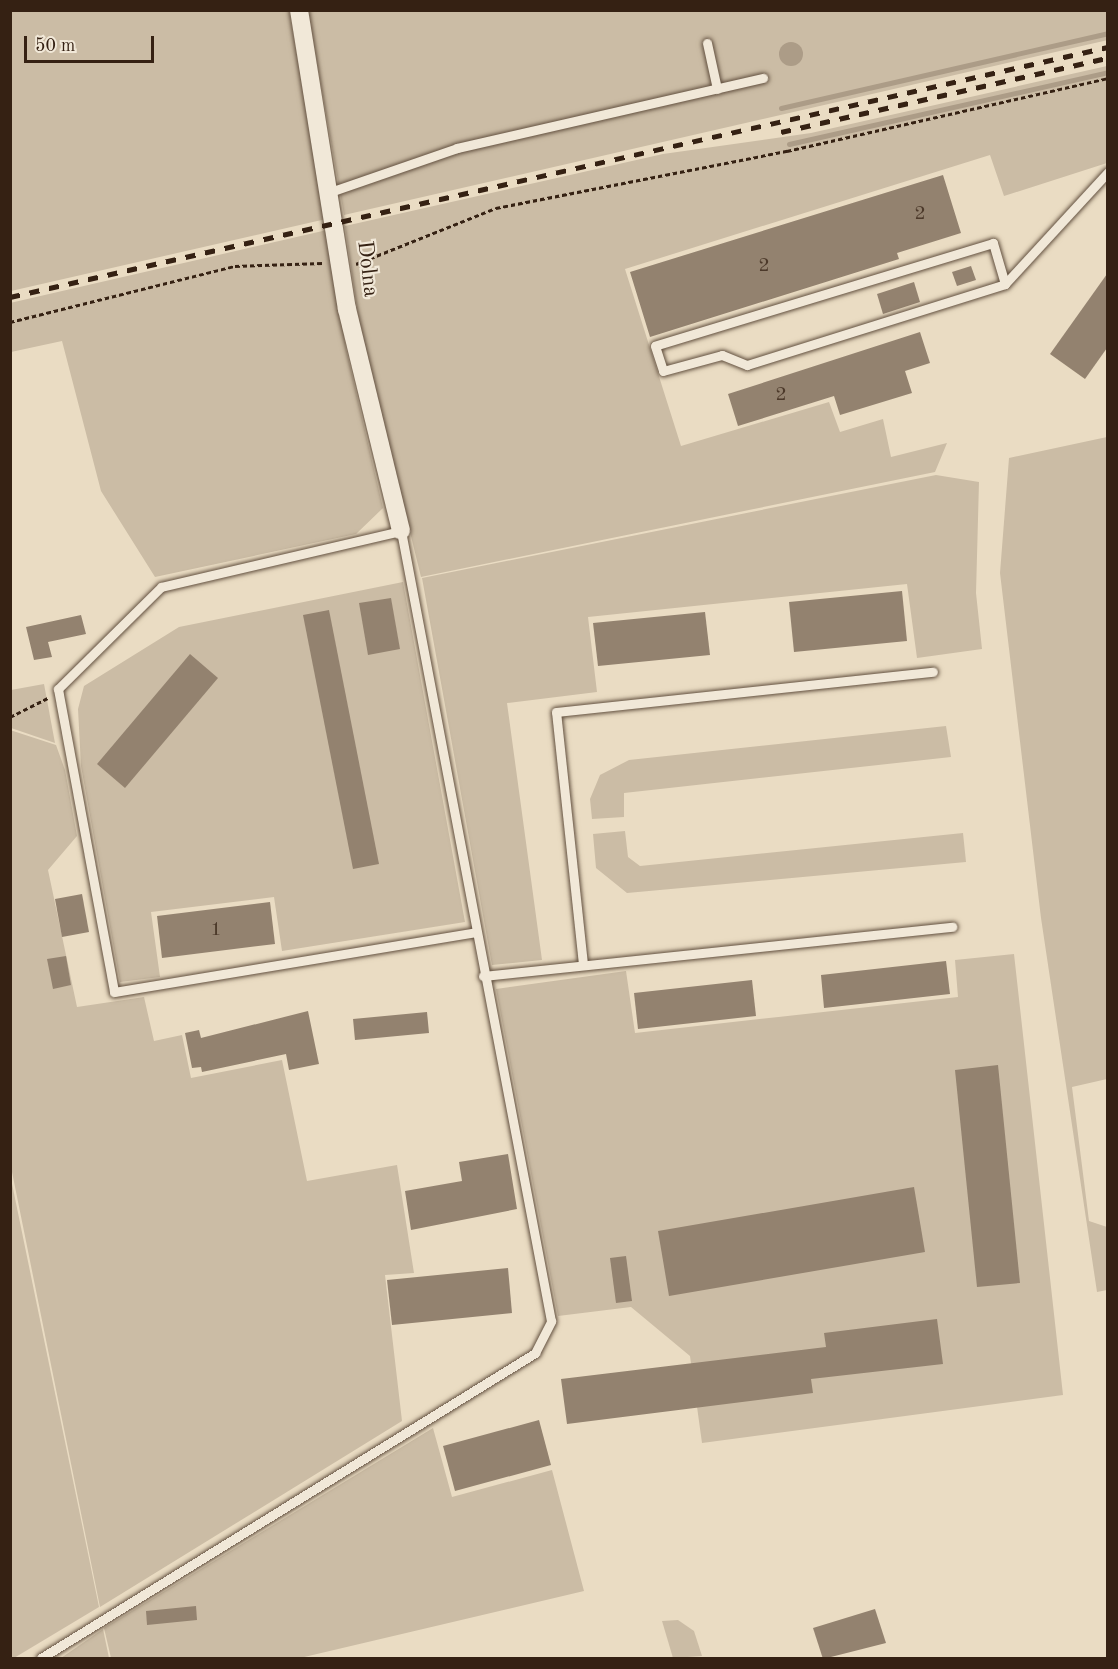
<!DOCTYPE html>
<html>
<head>
<meta charset="utf-8">
<style>
  body { margin:0 }
  #map { position:relative; width:1118px; height:1669px; overflow:hidden; background:#eadcc3; font-family:"Old Standard TT",serif }
  div>[style] { position:absolute }
  .green>* { inset:0; background:#cbbca5 }
  .water>* { inset:0; background:#ac9c87 }
  .round { border-radius:50% }
  .stream>* { height:5px; margin:-2.5px; padding:0 2.5px; transform-origin:2.5px; border-radius:2.5px; background:#ac9c87 }
  .building>* { inset:0; background:#93826f }
  .path>* { height:3px; margin-top:-1.5px; transform-origin:0; background:repeating-linear-gradient(90deg,#352113 0 4.5px,transparent 0 7.5px) }
  .roads { filter:drop-shadow(0 0 2px #62503f) drop-shadow(0 0 2px #62503f) }
  .service>* { height:9px; margin:-4.5px; padding:0 4.5px; transform-origin:4.5px; border-radius:4.5px; background:#f1e8d8 }
  .minor>* { height:18px; margin:-9px; padding:0 9px; transform-origin:9px; border-radius:9px; background:#f1e8d8 }
  .rail>* { height:4.5px; margin-top:-2.25px; transform-origin:0; background:repeating-linear-gradient(90deg,#352113 0 10px,transparent 0 20px) }
  span { translate:-50% -50%; white-space:nowrap; text-align:center; line-height:1.15; -webkit-text-stroke:4.5px #f1e8d8; paint-order:stroke }
  .number-label { font-size:20px; color:#4c392a }
  .number-label span { -webkit-text-stroke-width:0 }
  .street-label { font-size:22px; color:#352113 }
  .frame { position:absolute; inset:0; border:12px solid #352113; pointer-events:none }
  .scale { position:absolute; left:24px; top:36px; width:130px; height:27px; box-sizing:border-box; border:3px solid #352113; border-top:0; padding-left:8px; font-size:18px; line-height:21px; white-space:nowrap; color:#352113; -webkit-text-stroke:4px #f1e8d8; paint-order:stroke }
</style>
</head>
<body>
<div id="map">
  <div class="green">
    <div style="clip-path:polygon(1107px 10px,1108px 40px,344px 215px,308px 11px)"></div>
    <div style="clip-path:polygon(10px 11px,289px 11px,326px 219px,11px 291px)"></div>
    <div style="clip-path:polygon(1107px 66px,1107px 163px,1004px 196px,990px 155px,625px 269px,681px 446px,829px 402px,840px 432px,883px 419px,891px 457px,947px 443px,935px 472px,421px 577px,360px 328px,345px 226px,663px 154px,811px 133px)"></div>
    <div style="clip-path:polygon(327px 230px,346px 349px,383px 508px,356px 534px,155px 577px,101px 491px,62px 341px,11px 352px,10px 303px)"></div>
    <div style="clip-path:polygon(1107px 437px,1107px 1079px,1072px 1087px,1089px 1221px,1107px 1227px,1107px 1290px,1097px 1292px,1041px 918px,1000px 573px,1009px 458px)"></div>
    <div style="clip-path:polygon(936px 475px,979px 482px,976px 593px,982px 649px,917px 658px,907px 584px,588px 617px,597px 692px,507px 703px,542px 960px,492px 965px,422px 578px)"></div>
    <div style="clip-path:polygon(403px 582px,465px 922px,282px 951px,274px 897px,151px 912px,160px 977px,120px 982px,81px 766px,78px 709px,84px 686px,179px 627px)"></div>
    <div style="clip-path:polygon(44px 684px,55px 743px,11px 728px,11px 690px)"></div>
    <div style="clip-path:polygon(946px 726px,951px 757px,624px 793px,624px 817px,592px 819px,590px 799px,600px 775px,629px 760px)"></div>
    <div style="clip-path:polygon(10px 730px,56px 745px,65px 770px,77px 836px,48px 870px,77px 1007px,144px 997px,154px 1041px,182px 1035px,191px 1078px,282px 1060px,307px 1181px,397px 1165px,414px 1273px,385px 1275px,402px 1421px,100px 1607px,11px 1167px)"></div>
    <div style="clip-path:polygon(625px 831px,628px 857px,640px 866px,963px 833px,966px 862px,627px 893px,596px 868px,593px 834px)"></div>
    <div style="clip-path:polygon(1014px 954px,1063px 1395px,702px 1443px,690px 1356px,631px 1307px,558px 1316px,496px 989px,626px 971px,635px 1033px,958px 997px,955px 960px)"></div>
    <div style="clip-path:polygon(10px 1174px,99px 1607px,14px 1658px,10px 1658px)"></div>
    <div style="clip-path:polygon(433px 1428px,452px 1497px,552px 1470px,584px 1591px,300px 1658px,111px 1658px,104px 1628px)"></div>
    <div style="clip-path:polygon(678px 1620px,694px 1631px,702px 1656px,673px 1658px,662px 1621px)"></div>
    <div style="clip-path:polygon(103px 1629px,109px 1658px,61px 1658px)"></div>
  </div>
  <div class="water">
    <div class="round" style="left:779px;top:42px;width:24px;height:24px"></div>
  </div>
  <div class="stream">
    <div style="left:781px;top:108px;width:335px;rotate:-12.9deg"></div>
    <div style="left:789px;top:144px;width:327px;rotate:-12.7deg"></div>
  </div>
  <div class="building">
    <div style="clip-path:polygon(943px 175px,961px 233px,897px 253px,899px 259px,650px 337px,630px 272px)"></div>
    <div style="clip-path:polygon(971px 266px,976px 280px,957px 286px,952px 272px)"></div>
    <div style="clip-path:polygon(1107px 274px,1107px 348px,1085px 379px,1050px 354px)"></div>
    <div style="clip-path:polygon(914px 282px,920px 302px,883px 314px,877px 294px)"></div>
    <div style="clip-path:polygon(920px 332px,930px 363px,905px 371px,912px 393px,840px 415px,834px 396px,738px 426px,728px 394px)"></div>
    <div style="clip-path:polygon(902px 591px,907px 641px,794px 652px,789px 602px)"></div>
    <div style="clip-path:polygon(391px 598px,400px 649px,368px 655px,359px 603px)"></div>
    <div style="clip-path:polygon(329px 610px,379px 864px,353px 869px,303px 615px)"></div>
    <div style="clip-path:polygon(705px 612px,710px 655px,598px 666px,593px 623px)"></div>
    <div style="clip-path:polygon(81px 615px,86px 634px,48px 642px,52px 657px,34px 660px,26px 627px)"></div>
    <div style="clip-path:polygon(190px 654px,218px 678px,125px 788px,97px 764px)"></div>
    <div style="clip-path:polygon(82px 894px,89px 932px,62px 937px,55px 899px)"></div>
    <div style="clip-path:polygon(270px 902px,275px 944px,162px 958px,157px 916px)"></div>
    <div style="clip-path:polygon(66px 956px,71px 985px,53px 989px,47px 959px)"></div>
    <div style="clip-path:polygon(946px 961px,950px 994px,824px 1008px,821px 975px)"></div>
    <div style="clip-path:polygon(752px 980px,756px 1016px,638px 1029px,634px 993px)"></div>
    <div style="clip-path:polygon(308px 1011px,319px 1064px,289px 1070px,286px 1054px,202px 1072px,201px 1067px,192px 1068px,185px 1033px,199px 1030px,201px 1038px)"></div>
    <div style="clip-path:polygon(427px 1012px,429px 1033px,355px 1040px,353px 1019px)"></div>
    <div style="clip-path:polygon(998px 1065px,1020px 1283px,977px 1287px,955px 1070px)"></div>
    <div style="clip-path:polygon(508px 1154px,517px 1209px,411px 1230px,405px 1191px,462px 1181px,459px 1162px)"></div>
    <div style="clip-path:polygon(914px 1187px,925px 1252px,669px 1296px,658px 1231px)"></div>
    <div style="clip-path:polygon(626px 1256px,632px 1301px,616px 1303px,610px 1258px)"></div>
    <div style="clip-path:polygon(508px 1268px,512px 1313px,392px 1325px,387px 1280px)"></div>
    <div style="clip-path:polygon(937px 1319px,943px 1364px,811px 1379px,813px 1393px,567px 1424px,561px 1379px,826px 1347px,824px 1333px)"></div>
    <div style="clip-path:polygon(539px 1420px,551px 1465px,455px 1491px,443px 1446px)"></div>
    <div style="clip-path:polygon(196px 1606px,197px 1620px,147px 1625px,146px 1611px)"></div>
    <div style="clip-path:polygon(875px 1609px,886px 1643px,823px 1659px,813px 1628px)"></div>
  </div>
  <div class="path">
    <div style="left:356px;top:264px;width:151px;rotate:-21.8deg"></div>
    <div style="left:496px;top:208px;width:297px;rotate:-11.1deg"></div>
    <div style="left:787px;top:151px;width:329px;rotate:-12.8deg"></div>
    <div style="left:10px;top:322px;width:232px;rotate:-14deg"></div>
    <div style="left:235px;top:266px;width:88px;rotate:-2deg"></div>
    <div style="left:10px;top:717px;width:42px;rotate:-26.6deg"></div>
  </div>
  <div class="roads">
    <div class="service">
      <div style="left:707px;top:43px;width:47px;rotate:77.7deg"></div>
      <div style="left:330px;top:192px;width:134px;rotate:-19.1deg"></div>
      <div style="left:457px;top:148px;width:314px;rotate:-12.9deg"></div>
      <div style="left:1005px;top:284px;width:43px;rotate:-106.3deg"></div>
      <div style="left:993px;top:243px;width:353px;rotate:163.1deg"></div>
      <div style="left:655px;top:346px;width:26px;rotate:72deg"></div>
      <div style="left:663px;top:371px;width:61px;rotate:-15.2deg"></div>
      <div style="left:722px;top:355px;width:27px;rotate:22deg"></div>
      <div style="left:747px;top:365px;width:270px;rotate:-17.4deg"></div>
      <div style="left:1005px;top:284px;width:152px;rotate:-47.4deg"></div>
      <div style="left:583px;top:964px;width:253px;rotate:-96.1deg"></div>
      <div style="left:556px;top:712px;width:379px;rotate:-6.1deg"></div>
      <div style="left:483px;top:976px;width:472px;rotate:-6deg"></div>
      <div style="left:41px;top:1658px;width:581px;rotate:-31.69deg"></div>
      <div style="left:535px;top:1353px;width:36px;rotate:-63deg"></div>
      <div style="left:551px;top:1321px;width:804px;rotate:-100.75deg"></div>
      <div style="left:401px;top:531px;width:246px;rotate:166.9deg"></div>
      <div style="left:161px;top:587px;width:145px;rotate:135.3deg"></div>
      <div style="left:58px;top:689px;width:308px;rotate:79.5deg"></div>
      <div style="left:114px;top:992px;width:367px;rotate:-9.4deg"></div>
    </div>
    <div class="minor">
      <div style="left:299px;top:10px;width:303px;rotate:80.9deg"></div>
      <div style="left:347px;top:309px;width:228px;rotate:76.3deg"></div>
    </div>
  </div>
  <div class="rail">
    <div style="left:781px;top:132px;width:335px;rotate:-12.8deg"></div>
    <div style="left:10px;top:297px;width:1126px;rotate:-12.83deg"></div>
  </div>
  <div class="number-label">
    <span style="left:920px;top:214px">2</span>
    <span style="left:764px;top:266px">2</span>
    <span style="left:781px;top:395px">2</span>
    <span style="left:216px;top:930px">1</span>
  </div>
  <div class="street-label">
    <span style="left:367px;top:269px;rotate:83deg">Dolna</span>
  </div>
  <div class="frame"></div>
  <div class="scale">50 m</div>
</div>
</body>
</html>
